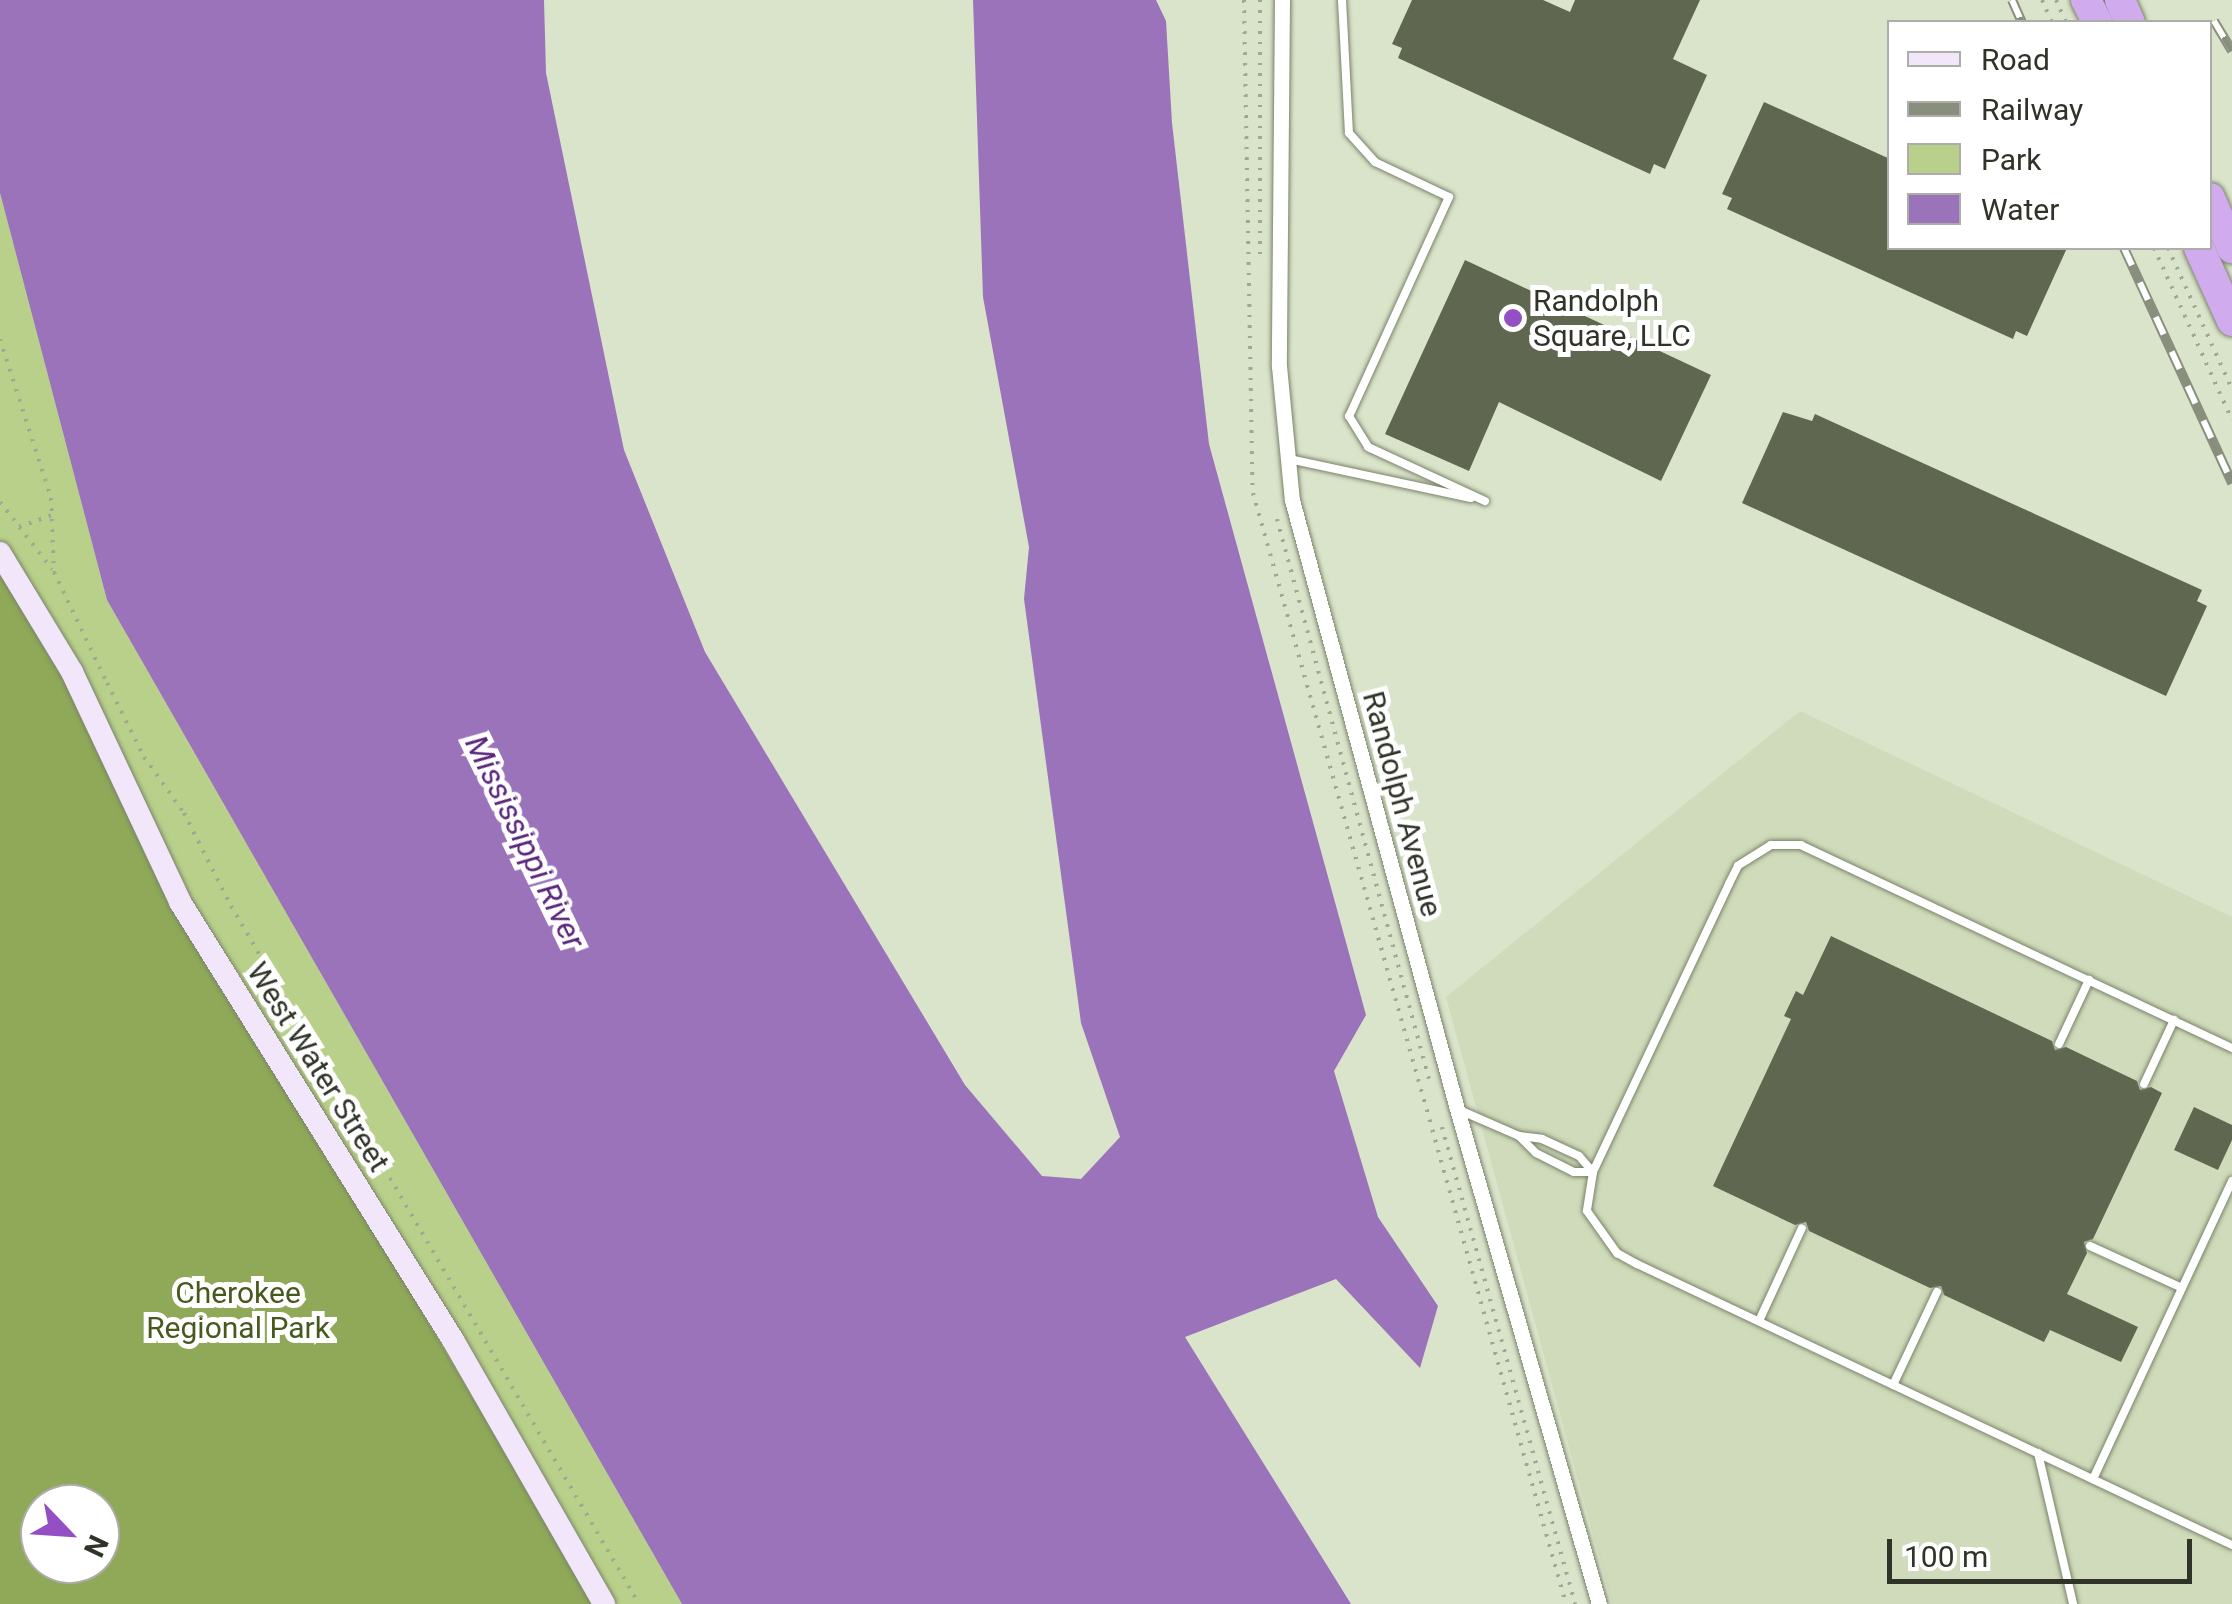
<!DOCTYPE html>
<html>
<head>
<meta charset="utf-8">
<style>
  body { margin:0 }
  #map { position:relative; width:2232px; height:1604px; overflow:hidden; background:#dae4ca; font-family:Roboto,sans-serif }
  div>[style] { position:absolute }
  .built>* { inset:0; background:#cfdbba }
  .green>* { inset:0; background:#b8d08a }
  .forest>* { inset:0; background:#8fa958 }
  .water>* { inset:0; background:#9a73ba }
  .building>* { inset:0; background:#5f6750 }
  .path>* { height:4px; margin-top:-2px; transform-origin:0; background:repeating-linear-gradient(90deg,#a0a893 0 2.5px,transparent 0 10.5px) }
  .roads { filter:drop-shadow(0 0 2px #7a836b) drop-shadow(0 0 2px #7a836b) }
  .lane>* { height:8px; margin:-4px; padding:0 4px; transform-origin:4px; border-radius:4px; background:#fff }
  .street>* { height:15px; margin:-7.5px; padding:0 7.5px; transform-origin:7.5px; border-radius:7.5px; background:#fff }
  .secondary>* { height:22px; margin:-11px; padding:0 11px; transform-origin:11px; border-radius:11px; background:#f1e6fa }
  .highway>* { height:30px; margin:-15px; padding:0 15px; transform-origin:15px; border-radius:15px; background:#d0abee }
  .rail>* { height:10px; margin-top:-5px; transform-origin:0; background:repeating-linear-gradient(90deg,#fff 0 19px,#88907d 0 38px); box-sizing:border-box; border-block:2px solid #88907d }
  .dots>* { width:28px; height:28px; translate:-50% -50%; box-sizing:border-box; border:5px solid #fff; border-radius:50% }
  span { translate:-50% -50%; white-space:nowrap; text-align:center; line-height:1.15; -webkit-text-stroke:10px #fff; paint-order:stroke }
  .poi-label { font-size:30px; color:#2f3328 }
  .left { translate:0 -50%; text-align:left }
  .street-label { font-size:30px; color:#2f3328 }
  .park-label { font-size:30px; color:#47591f }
  .water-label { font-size:32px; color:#59267b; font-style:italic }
  .legend { position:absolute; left:1887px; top:20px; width:325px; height:230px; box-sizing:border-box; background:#fff; border:2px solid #acada9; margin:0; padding:12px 18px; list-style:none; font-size:30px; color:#2f3328 }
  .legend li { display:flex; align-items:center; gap:20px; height:50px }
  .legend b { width:50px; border:2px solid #acada9 }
  .north { position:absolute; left:20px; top:1484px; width:100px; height:100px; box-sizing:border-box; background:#fff; border:2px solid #acada9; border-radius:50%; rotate:115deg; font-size:28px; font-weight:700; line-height:40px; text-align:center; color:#2f3328 }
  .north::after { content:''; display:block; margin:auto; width:35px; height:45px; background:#934fc3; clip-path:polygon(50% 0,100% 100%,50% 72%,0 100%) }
  .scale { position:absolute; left:1887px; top:1539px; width:305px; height:45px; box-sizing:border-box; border:5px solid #2f3328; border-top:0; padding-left:12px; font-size:30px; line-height:35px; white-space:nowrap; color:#2f3328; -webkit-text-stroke:8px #fff; paint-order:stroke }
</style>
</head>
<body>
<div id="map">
  <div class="built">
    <div style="clip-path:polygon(1800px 711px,2232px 917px,2232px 1604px,1612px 1604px,1446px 997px)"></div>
  </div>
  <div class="green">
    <div style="clip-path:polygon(evenodd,0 193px,107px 600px,682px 1604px,0 1604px,0 193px,40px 1504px,100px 1504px,100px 1564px,40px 1564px,40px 1504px)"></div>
  </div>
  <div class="forest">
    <div style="clip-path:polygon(evenodd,0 553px,181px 902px,594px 1604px,0 1604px,0 553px,40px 1504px,100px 1504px,100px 1564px,40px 1564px,40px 1504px)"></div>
  </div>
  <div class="water">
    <div style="clip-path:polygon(0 0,544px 0,546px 73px,624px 450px,705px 652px,965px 1085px,1042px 1176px,1081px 1179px,1120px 1137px,1081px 1023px,1024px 599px,1029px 547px,983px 297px,973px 0,1156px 0,1166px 21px,1172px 123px,1209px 444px,1366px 1015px,1334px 1071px,1378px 1217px,1438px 1306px,1420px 1368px,1336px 1279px,1185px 1337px,1351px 1604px,682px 1604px,107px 600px,0 193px)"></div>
  </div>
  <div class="building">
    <div style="clip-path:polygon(1412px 0,1543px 0,1570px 12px,1575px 0,1700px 0,1673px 59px,1707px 75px,1665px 169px,1654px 164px,1650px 174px,1398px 58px,1402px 48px,1392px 44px)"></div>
    <div style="clip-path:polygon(1764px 102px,1890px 159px,1890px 248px,2067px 248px,2027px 336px,2016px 331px,2013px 339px,1727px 209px,1732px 198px,1722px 194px)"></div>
    <div style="clip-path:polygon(1465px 260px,1711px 375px,1661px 481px,1499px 402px,1469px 471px,1385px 434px)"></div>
    <div style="clip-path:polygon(1783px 412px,1812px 421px,1815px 414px,2202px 590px,2197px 601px,2207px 606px,2166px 696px,1742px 503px)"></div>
    <div style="clip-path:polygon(1831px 936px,2052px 1041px,2055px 1050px,2066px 1047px,2137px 1081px,2140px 1090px,2151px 1087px,2162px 1093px,2093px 1239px,2084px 1242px,2087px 1253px,2067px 1294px,2138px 1327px,2121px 1362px,2050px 1330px,2044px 1342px,1944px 1295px,1941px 1286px,1930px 1288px,1809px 1231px,1806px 1222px,1795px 1225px,1713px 1186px,1791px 1019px,1784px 1016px,1796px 991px,1803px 995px)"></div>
    <div style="clip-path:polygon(2194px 1107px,2232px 1125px,2232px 1140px,2218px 1170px,2174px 1150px)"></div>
  </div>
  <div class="path">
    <div style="left:1244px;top:0;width:493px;rotate:89deg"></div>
    <div style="left:1253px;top:493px;width:1154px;rotate:74.27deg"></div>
    <div style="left:1260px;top:0;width:260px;rotate:90deg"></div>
    <div style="left:2042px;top:0;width:24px;rotate:66deg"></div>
    <div style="left:2056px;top:0;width:24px;rotate:66deg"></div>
    <div style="left:2154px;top:248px;width:189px;rotate:65.6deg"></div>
    <div style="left:2168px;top:248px;width:155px;rotate:65.6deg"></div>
    <div style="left:0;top:339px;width:167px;rotate:72.2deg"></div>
    <div style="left:51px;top:498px;width:74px;rotate:87.7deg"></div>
    <div style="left:54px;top:572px;width:123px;rotate:64.5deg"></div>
    <div style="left:107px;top:683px;width:83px;rotate:63.4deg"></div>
    <div style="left:144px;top:757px;width:69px;rotate:54.5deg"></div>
    <div style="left:184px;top:813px;width:104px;rotate:63.2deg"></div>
    <div style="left:231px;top:906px;width:808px;rotate:59.69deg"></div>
    <div style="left:0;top:502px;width:85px;rotate:52.2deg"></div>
    <div style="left:1277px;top:519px;width:580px;rotate:74.81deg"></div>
    <div style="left:19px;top:527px;width:35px;rotate:-20deg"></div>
    <div style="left:1442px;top:1127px;width:495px;rotate:74.4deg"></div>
  </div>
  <div class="roads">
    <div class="lane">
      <div style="left:1342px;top:0;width:133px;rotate:87deg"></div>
      <div style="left:1349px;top:133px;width:39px;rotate:48deg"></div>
      <div style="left:1375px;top:162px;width:82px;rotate:25.3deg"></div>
      <div style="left:1449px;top:197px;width:241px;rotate:114.5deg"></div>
      <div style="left:1349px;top:416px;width:36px;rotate:58deg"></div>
      <div style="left:1368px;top:447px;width:129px;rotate:24.8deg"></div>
      <div style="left:1289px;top:459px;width:186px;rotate:12.1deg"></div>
      <div style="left:2059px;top:1044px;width:71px;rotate:-64.9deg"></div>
      <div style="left:2232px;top:1048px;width:476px;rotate:-154.8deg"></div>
      <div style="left:1801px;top:845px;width:30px;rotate:180deg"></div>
      <div style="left:1771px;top:845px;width:39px;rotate:148deg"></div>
      <div style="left:1738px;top:866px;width:20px;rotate:117deg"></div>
      <div style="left:1729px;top:884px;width:318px;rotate:115.3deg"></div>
      <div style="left:1593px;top:1172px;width:39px;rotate:99deg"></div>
      <div style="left:1587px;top:1211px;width:52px;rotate:54.5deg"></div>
      <div style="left:1617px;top:1253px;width:23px;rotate:29deg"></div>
      <div style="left:1637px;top:1264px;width:658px;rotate:25.28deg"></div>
      <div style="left:2144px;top:1084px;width:71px;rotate:-64.9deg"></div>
      <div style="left:1457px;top:1109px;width:68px;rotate:23.5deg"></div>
      <div style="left:1519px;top:1136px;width:23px;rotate:7deg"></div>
      <div style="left:1542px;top:1139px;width:41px;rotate:24.7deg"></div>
      <div style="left:1579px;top:1156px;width:21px;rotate:49deg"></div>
      <div style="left:1519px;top:1136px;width:24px;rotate:45deg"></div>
      <div style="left:1536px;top:1153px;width:42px;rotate:26.6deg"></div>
      <div style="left:1574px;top:1172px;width:19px"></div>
      <div style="left:2090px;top:1246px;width:101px;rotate:24.5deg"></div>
      <div style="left:1759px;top:1321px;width:102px;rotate:-65.2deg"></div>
      <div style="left:1893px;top:1385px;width:103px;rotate:-64.7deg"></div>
      <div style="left:2038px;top:1453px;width:155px;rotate:76.9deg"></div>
      <div style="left:2093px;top:1479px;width:329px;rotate:-65deg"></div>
    </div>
    <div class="street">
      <div style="left:1282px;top:0;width:366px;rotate:90.5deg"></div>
      <div style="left:1279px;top:366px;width:135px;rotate:84.5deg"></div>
      <div style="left:1292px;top:500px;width:631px;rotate:74.84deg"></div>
      <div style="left:1457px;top:1109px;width:515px;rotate:73.99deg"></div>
    </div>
    <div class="secondary">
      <div style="left:0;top:553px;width:139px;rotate:58.8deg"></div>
      <div style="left:72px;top:672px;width:254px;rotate:64.8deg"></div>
      <div style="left:180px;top:902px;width:516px;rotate:58.07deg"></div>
      <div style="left:453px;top:1340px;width:304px;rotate:60.2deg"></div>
    </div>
    <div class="highway">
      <div style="left:2086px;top:0;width:25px;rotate:63deg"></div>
      <div style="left:2120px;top:0;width:24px;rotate:66deg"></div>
      <div style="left:2210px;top:198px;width:55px;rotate:66.3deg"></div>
      <div style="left:2199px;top:248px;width:80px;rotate:65.7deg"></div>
    </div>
  </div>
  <div class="rail">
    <div style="left:2012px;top:0;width:24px;rotate:66deg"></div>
    <div style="left:2214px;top:21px;width:35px;rotate:59deg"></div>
    <div style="left:2124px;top:248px;width:259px;rotate:65.3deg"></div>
  </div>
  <div class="dots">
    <div style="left:1513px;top:318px;background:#934fc3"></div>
  </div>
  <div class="poi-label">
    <span class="left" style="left:1533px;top:318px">Randolph<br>Square, LLC</span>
  </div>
  <div class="street-label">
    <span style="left:1402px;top:804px;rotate:75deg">Randolph Avenue</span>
    <span style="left:318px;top:1067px;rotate:58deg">West Water Street</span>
  </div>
  <div class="park-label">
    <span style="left:238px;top:1310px">Cherokee<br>Regional Park</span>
  </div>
  <div class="water-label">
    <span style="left:525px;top:842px;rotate:64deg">Mississippi River</span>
  </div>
  <ul class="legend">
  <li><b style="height:12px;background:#f1e6fa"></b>Road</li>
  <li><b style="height:12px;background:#88907d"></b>Railway</li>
  <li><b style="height:28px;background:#b8d08a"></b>Park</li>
  <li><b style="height:28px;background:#9a73ba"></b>Water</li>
  </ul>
  <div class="north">N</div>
  <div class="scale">100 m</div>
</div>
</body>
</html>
